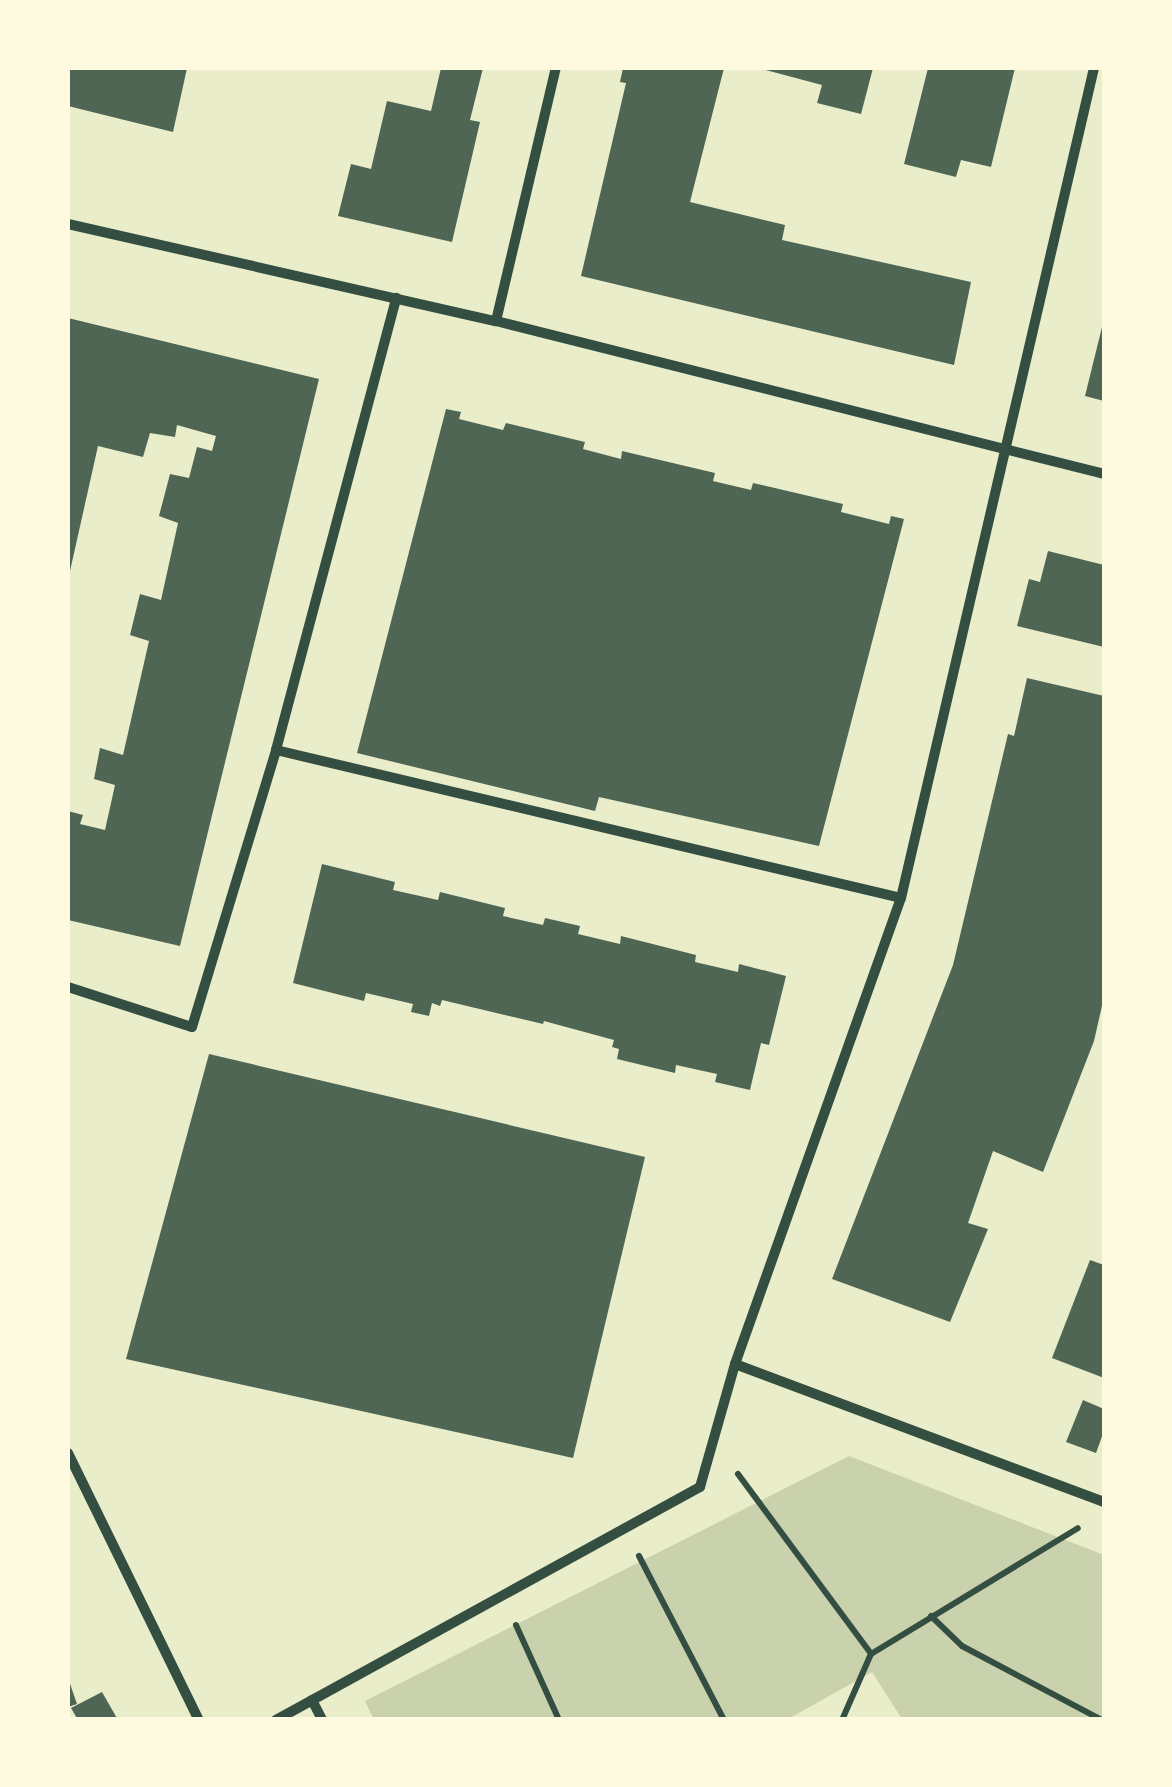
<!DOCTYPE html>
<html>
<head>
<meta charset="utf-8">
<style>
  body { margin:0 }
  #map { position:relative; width:1172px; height:1787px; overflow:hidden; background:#e9edc9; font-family:Roboto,sans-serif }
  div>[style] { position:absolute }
  .green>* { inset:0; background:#cad2ad }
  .building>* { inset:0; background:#4f6655 }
  .path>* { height:6px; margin:-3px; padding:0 3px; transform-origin:3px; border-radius:3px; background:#344e41 }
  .minor>* { height:10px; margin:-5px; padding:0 5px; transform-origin:5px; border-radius:5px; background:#344e41 }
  span { translate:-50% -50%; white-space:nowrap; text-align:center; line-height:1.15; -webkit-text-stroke:8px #fefae0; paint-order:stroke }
  .frame { position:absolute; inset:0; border:70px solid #fefae0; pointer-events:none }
</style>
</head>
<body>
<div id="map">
  <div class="green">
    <div style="clip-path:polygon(849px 1456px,1104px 1555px,1104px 1719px,902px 1719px,872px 1672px,788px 1719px,374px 1720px,365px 1701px)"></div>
  </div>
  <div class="building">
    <div style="clip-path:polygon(68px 68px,187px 68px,173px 132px,68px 106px)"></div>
    <div style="clip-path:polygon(441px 68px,483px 68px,470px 120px,480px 122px,452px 242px,338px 216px,351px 164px,371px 169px,387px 101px,431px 111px)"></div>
    <div style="clip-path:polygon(623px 68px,724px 68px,690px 202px,785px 225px,782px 240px,971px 282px,954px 365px,581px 276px,626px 83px,620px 82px)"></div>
    <div style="clip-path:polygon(758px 68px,873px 68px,861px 114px,817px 103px,822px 85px)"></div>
    <div style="clip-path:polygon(928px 68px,1015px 68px,991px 167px,961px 160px,956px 177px,904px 164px)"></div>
    <div style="clip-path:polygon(68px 318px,319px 379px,180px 946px,68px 920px,68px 811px,83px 815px,80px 824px,105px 830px,115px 785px,94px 779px,100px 748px,123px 755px,149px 641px,130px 635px,140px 594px,161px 600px,178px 523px,159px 516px,170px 474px,189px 478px,197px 447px,212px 451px,216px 436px,177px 425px,175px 437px,150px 433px,143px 457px,98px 446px,68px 580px)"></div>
    <div style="clip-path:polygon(1104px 319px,1104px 401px,1085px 396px)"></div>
    <div style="clip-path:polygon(446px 409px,461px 412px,459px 419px,503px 430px,506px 423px,585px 442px,583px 449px,621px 459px,622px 451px,715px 473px,713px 481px,751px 490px,753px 483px,843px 504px,841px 512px,889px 524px,891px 516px,904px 519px,819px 846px,599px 797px,595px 811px,357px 753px)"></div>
    <div style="clip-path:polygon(1048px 551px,1104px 565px,1104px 647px,1017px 626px,1029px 579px,1040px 582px)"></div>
    <div style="clip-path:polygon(1027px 678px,1104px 696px,1104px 997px,1094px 1041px,1043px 1172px,993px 1151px,968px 1223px,988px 1229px,950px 1322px,832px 1279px,953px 965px,1008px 734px,1014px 736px)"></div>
    <div style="clip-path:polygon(322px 864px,395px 882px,393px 890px,438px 900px,440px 892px,505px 908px,503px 916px,543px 925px,545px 918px,580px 926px,578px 934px,620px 944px,621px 936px,696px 955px,695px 962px,738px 972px,739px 964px,786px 976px,769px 1045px,761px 1043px,750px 1090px,715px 1082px,717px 1074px,676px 1065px,675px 1073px,617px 1059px,619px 1049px,612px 1047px,614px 1040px,544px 1021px,543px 1024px,442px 1000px,440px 1006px,432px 1003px,429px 1016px,411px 1012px,413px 1004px,366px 993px,364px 1001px,293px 983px)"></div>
    <div style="clip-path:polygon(209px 1054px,645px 1157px,573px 1458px,126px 1359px)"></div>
    <div style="clip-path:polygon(1090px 1260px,1104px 1265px,1104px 1378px,1052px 1358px)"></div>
    <div style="clip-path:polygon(1083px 1400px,1104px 1409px,1104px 1431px,1096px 1453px,1066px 1442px)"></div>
    <div style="clip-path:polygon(68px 1678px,77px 1704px,68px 1707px)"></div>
    <div style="clip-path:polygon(102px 1692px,118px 1720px,78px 1720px,71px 1708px)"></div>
  </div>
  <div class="path">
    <div style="left:738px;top:1474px;width:224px;rotate:53.5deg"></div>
    <div style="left:639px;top:1556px;width:185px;rotate:62.6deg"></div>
    <div style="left:931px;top:1616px;width:43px;rotate:44.1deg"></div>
    <div style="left:962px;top:1646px;width:158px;rotate:27.9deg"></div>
    <div style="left:516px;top:1625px;width:104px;rotate:65.6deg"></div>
    <div style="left:842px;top:1720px;width:72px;rotate:-66.3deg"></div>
    <div style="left:871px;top:1654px;width:242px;rotate:-31.3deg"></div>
  </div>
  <div class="minor">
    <div style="left:68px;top:224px;width:439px;rotate:12.8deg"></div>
    <div style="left:496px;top:321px;width:627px;rotate:14.12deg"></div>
    <div style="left:496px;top:321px;width:260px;rotate:-76.7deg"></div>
    <div style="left:276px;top:750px;width:642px;rotate:13.32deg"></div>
    <div style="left:68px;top:987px;width:130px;rotate:17.9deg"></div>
    <div style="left:192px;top:1027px;width:289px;rotate:-73.1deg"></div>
    <div style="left:276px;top:750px;width:468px;rotate:-75.1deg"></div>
    <div style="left:735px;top:1364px;width:394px;rotate:20.5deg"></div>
    <div style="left:68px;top:1453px;width:297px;rotate:63.9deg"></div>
    <div style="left:312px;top:1700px;width:22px;rotate:63deg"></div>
    <div style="left:276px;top:1720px;width:484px;rotate:-28.8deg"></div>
    <div style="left:700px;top:1487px;width:128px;rotate:-74.1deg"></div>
    <div style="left:735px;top:1364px;width:495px;rotate:-70.4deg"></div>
    <div style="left:901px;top:898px;width:852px;rotate:-76.91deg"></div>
  </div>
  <div class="frame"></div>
</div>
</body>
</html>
